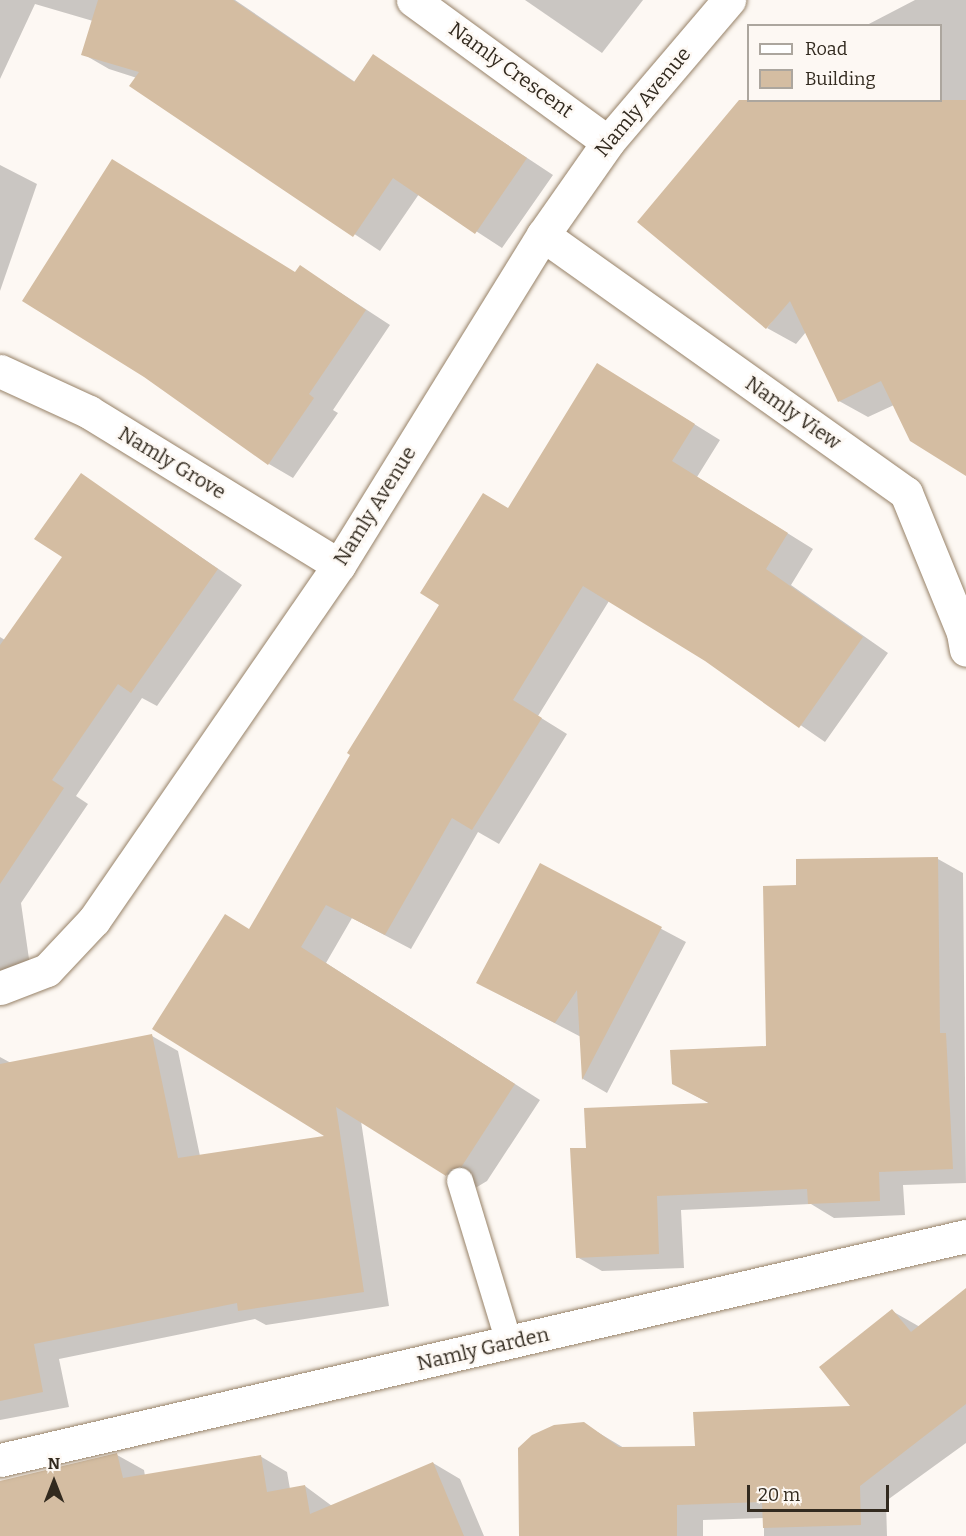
<!DOCTYPE html>
<html>
<head>
<meta charset="utf-8">
<style>
  body { margin:0 }
  #map { position:relative; width:966px; height:1536px; overflow:hidden; background:#fdf8f3; font-family:Bitter,serif }
  div>[style] { position:absolute }
  .shadow>* { inset:0; background:#0003 }
  .building>* { inset:0; background:#d4bda2 }
  .roads { filter:drop-shadow(0 0 2px #978268) drop-shadow(0 0 2px #978268) }
  .service>* { height:26px; margin:-13px; padding:0 13px; transform-origin:13px; border-radius:13px; background:#fff }
  .minor>* { height:33px; margin:-16.5px; padding:0 16.5px; transform-origin:16.5px; border-radius:16.5px; background:#fff }
  span { translate:-50% -50%; white-space:nowrap; text-align:center; line-height:1.15; -webkit-text-stroke:4.5px #fdf8f3; paint-order:stroke }
  .street-label { font-size:20px; color:#322a1f }
  .legend { position:absolute; left:747px; top:24px; width:195px; height:78px; box-sizing:border-box; background:#fdf8f3; border:2px solid #aca69e; margin:0; padding:8px 10px; list-style:none; font-size:18px; color:#322a1f }
  .legend li { display:flex; align-items:center; gap:12px; height:30px }
  .legend b { width:30px; border:2px solid #aca69e }
  .north { position:absolute; left:24px; top:1452px; width:60px; height:60px; -webkit-text-stroke:4px #fdf8f3; paint-order:stroke; rotate:0deg; font-size:16px; font-weight:700; line-height:24px; text-align:center; color:#322a1f }
  .north::after { content:''; display:block; margin:auto; width:21px; height:27px; background:#322a1f; clip-path:polygon(50% 0,100% 100%,50% 72%,0 100%) }
  .scale { position:absolute; left:747px; top:1485px; width:142px; height:27px; box-sizing:border-box; border:3px solid #322a1f; border-top:0; padding-left:8px; font-size:18px; line-height:21px; white-space:nowrap; color:#322a1f; -webkit-text-stroke:4px #fdf8f3; paint-order:stroke }
</style>
</head>
<body>
<div id="map">
  <div class="shadow">
    <div style="clip-path:polygon(0 0,235px 0,355px 82px,373px 56px,553px 175px,502px 248px,419px 194px,380px 251px,131px 86px,137px 78px,109px 69px,83px 54px,93px 21px,35px 4px,0 79px)"></div>
    <div style="clip-path:polygon(525px 0,643px 0,602px 53px)"></div>
    <div style="clip-path:polygon(915px 0,966px 0,966px 474px,894px 405px,868px 417px,839px 401px,806px 332px,796px 344px,767px 328px,940px 100px,940px 26px,865px 26px)"></div>
    <div style="clip-path:polygon(0 165px,37px 184px,0 291px)"></div>
    <div style="clip-path:polygon(301px 267px,390px 325px,333px 410px,338px 413px,293px 478px,269px 464px,296px 274px)"></div>
    <div style="clip-path:polygon(623px 380px,720px 440px,697px 477px,813px 549px,791px 585px,888px 653px,825px 742px,706px 660px,609px 601px,538px 716px,567px 734px,499px 844px,478px 832px,411px 949px,352px 918px,326px 963px,540px 1100px,487px 1181px,472px 1190px,361px 1121px,389px 1306px,266px 1325px,255px 1319px,59px 1359px,69px 1407px,0 1420px,0 1057px,11px 1063px,152px 1036px,178px 1051px,200px 1156px,329px 1137px,250px 930px,509px 510px)"></div>
    <div style="clip-path:polygon(81px 475px,242px 585px,157px 706px,142px 698px,76px 796px,88px 804px,21px 903px,30px 966px,0 971px,0 637px,5px 640px,64px 557px)"></div>
    <div style="clip-path:polygon(938px 859px,963px 873px,966px 1183px,903px 1185px,905px 1215px,834px 1218px,811px 1204px,681px 1210px,684px 1268px,602px 1271px,577px 1257px,588px 1149px,712px 1105px,673px 1083px,768px 1047px,798px 886px,798px 860px)"></div>
    <div style="clip-path:polygon(541px 865px,686px 942px,607px 1093px,583px 1079px,581px 1037px,503px 996px)"></div>
    <div style="clip-path:polygon(966px 1306px,966px 1443px,886px 1501px,887px 1536px,764px 1536px,764px 1518px,703px 1520px,703px 1536px,521px 1536px,584px 1424px,624px 1448px,696px 1447px,853px 1407px,892px 1311px,920px 1327px)"></div>
    <div style="clip-path:polygon(117px 1455px,144px 1470px,145px 1476px,260px 1456px,287px 1472px,290px 1489px,305px 1486px,332px 1506px,433px 1463px,460px 1479px,484px 1536px,0 1536px,0 1482px)"></div>
  </div>
  <div class="building">
    <div style="clip-path:polygon(98px 0,233px 0,354px 82px,373px 54px,527px 158px,475px 234px,393px 178px,353px 237px,129px 86px,139px 72px,81px 55px)"></div>
    <div style="clip-path:polygon(739px 100px,966px 100px,966px 476px,910px 441px,881px 381px,838px 402px,790px 301px,766px 329px,637px 222px)"></div>
    <div style="clip-path:polygon(112px 159px,295px 272px,300px 265px,366px 310px,309px 394px,314px 398px,268px 465px,144px 377px,22px 301px)"></div>
    <div style="clip-path:polygon(597px 363px,695px 424px,672px 461px,788px 533px,766px 569px,863px 637px,799px 728px,705px 661px,583px 586px,513px 700px,542px 718px,472px 830px,452px 818px,385px 935px,326px 905px,301px 947px,515px 1084px,462px 1166px,449px 1170px,446px 1176px,336px 1107px,364px 1292px,238px 1311px,237px 1303px,34px 1344px,43px 1392px,0 1401px,0 1064px,152px 1034px,178px 1158px,324px 1136px,152px 1029px,225px 914px,249px 929px,350px 755px,347px 753px,439px 605px,420px 593px,483px 493px,508px 508px)"></div>
    <div style="clip-path:polygon(81px 473px,218px 569px,131px 693px,118px 684px,52px 780px,64px 788px,0 884px,0 645px,62px 557px,34px 539px)"></div>
    <div style="clip-path:polygon(938px 857px,940px 1033px,946px 1033px,953px 1169px,879px 1172px,880px 1201px,808px 1204px,807px 1189px,657px 1196px,659px 1254px,576px 1258px,570px 1148px,586px 1148px,584px 1108px,709px 1103px,672px 1084px,670px 1050px,766px 1046px,763px 886px,796px 885px,796px 859px)"></div>
    <div style="clip-path:polygon(540px 863px,662px 927px,582px 1080px,577px 990px,555px 1023px,476px 983px)"></div>
    <div style="clip-path:polygon(966px 1288px,966px 1404px,860px 1486px,861px 1525px,763px 1528px,762px 1502px,677px 1505px,677px 1536px,519px 1536px,518px 1448px,532px 1435px,554px 1425px,584px 1422px,619px 1447px,695px 1446px,693px 1412px,850px 1406px,819px 1367px,892px 1309px,911px 1332px)"></div>
    <div style="clip-path:polygon(117px 1453px,123px 1478px,261px 1455px,267px 1492px,305px 1485px,310px 1514px,433px 1462px,464px 1536px,0 1536px,0 1481px)"></div>
  </div>
  <div class="roads">
    <div class="service">
      <div style="left:460px;top:1181px;width:168px;rotate:73.1deg"></div>
    </div>
    <div class="minor">
      <div style="left:413px;top:0;width:241px;rotate:36.1deg"></div>
      <div style="left:543px;top:235px;width:445px;rotate:35.4deg"></div>
      <div style="left:906px;top:493px;width:151px;rotate:67.8deg"></div>
      <div style="left:963px;top:633px;width:17px;rotate:80deg"></div>
      <div style="left:0;top:371px;width:98px;rotate:24.7deg"></div>
      <div style="left:89px;top:412px;width:293px;rotate:31.5deg"></div>
      <div style="left:0;top:988px;width:50px;rotate:-21deg"></div>
      <div style="left:47px;top:970px;width:69px;rotate:-46.8deg"></div>
      <div style="left:94px;top:920px;width:431px;rotate:-55.4deg"></div>
      <div style="left:339px;top:565px;width:388px;rotate:-58.3deg"></div>
      <div style="left:543px;top:235px;width:113px;rotate:-55deg"></div>
      <div style="left:608px;top:142px;width:187px;rotate:-49.6deg"></div>
      <div style="left:0;top:1460px;width:992px;rotate:-13.06deg"></div>
    </div>
  </div>
  <div class="street-label">
    <span style="left:511px;top:70px;rotate:36deg">Namly Crescent</span>
    <span style="left:643px;top:102px;rotate:-50deg">Namly Avenue</span>
    <span style="left:793px;top:413px;rotate:35deg">Namly View</span>
    <span style="left:172px;top:463px;rotate:31deg">Namly Grove</span>
    <span style="left:375px;top:506px;rotate:-58deg">Namly Avenue</span>
    <span style="left:483px;top:1349px;rotate:-13deg">Namly Garden</span>
  </div>
  <ul class="legend">
  <li><b style="height:8px;background:#fff"></b>Road</li>
  <li><b style="height:16px;background:#d4bda2"></b>Building</li>
  </ul>
  <div class="north">N</div>
  <div class="scale">20 m</div>
</div>
</body>
</html>
